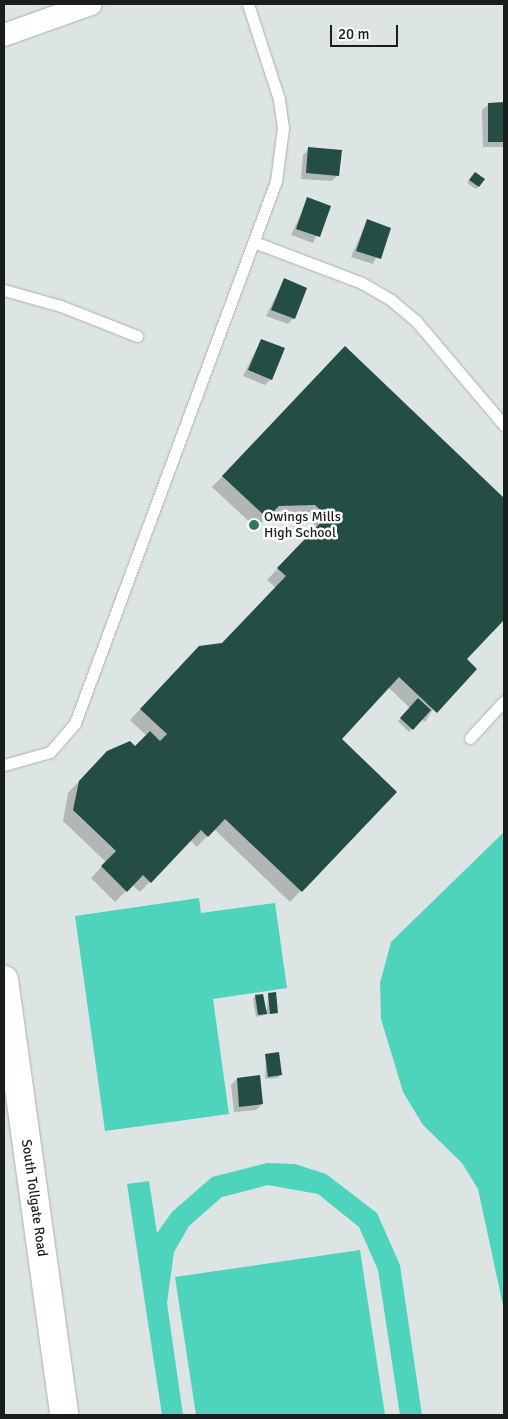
<!DOCTYPE html>
<html>
<head>
<meta charset="utf-8">
<style>
  body { margin:0 }
  #map { position:relative; width:508px; height:1419px; overflow:hidden; background:#dce5e3; font-family:Signika,sans-serif }
  div>[style] { position:absolute }
  .green>* { inset:0; background:#4ed3bd }
  .shadow>* { inset:0; background:#0003 }
  .building>* { inset:0; background:#244d46 }
  .roads { filter:drop-shadow(0 0 1px #a9b2b0) drop-shadow(0 0 1px #a9b2b0) }
  .service>* { height:11px; margin:-5.5px; padding:0 5.5px; transform-origin:5.5px; border-radius:5.5px; background:#fff }
  .minor>* { height:22px; margin:-11px; padding:0 11px; transform-origin:11px; border-radius:11px; background:#fff }
  .tertiary>* { height:28px; margin:-14px; padding:0 14px; transform-origin:14px; border-radius:14px; background:#fff }
  .dots>* { width:14px; height:14px; translate:-50% -50%; box-sizing:border-box; border:2px solid #fff; border-radius:50% }
  span { translate:-50% -50%; white-space:nowrap; text-align:center; line-height:1.15; -webkit-text-stroke:5px #fff; paint-order:stroke }
  .poi-label { font-size:14px; color:#191d1c }
  .left { translate:0 -50%; text-align:left }
  .street-label { font-size:14px; color:#191d1c }
  .frame { position:absolute; inset:0; border:5px solid #191d1c; pointer-events:none }
  .scale { position:absolute; left:330px; top:25px; width:68px; height:22px; box-sizing:border-box; border:2px solid #191d1c; border-top:0; padding-left:6px; font-size:15px; line-height:18px; white-space:nowrap; color:#191d1c; -webkit-text-stroke:4px #fff; paint-order:stroke }
</style>
</head>
<body>
<div id="map">
  <div class="green">
    <div style="clip-path:polygon(504px 832px,504px 1310px,478px 1189px,462px 1163px,423px 1125px,403px 1092px,381px 1019px,380px 983px,391px 942px)"></div>
    <div style="clip-path:polygon(199px 898px,201px 913px,275px 903px,287px 988px,213px 999px,229px 1114px,105px 1131px,75px 916px)"></div>
    <div style="clip-path:polygon(267px 1163px,295px 1164px,326px 1174px,377px 1213px,400px 1265px,422px 1415px,400px 1415px,378px 1270px,359px 1227px,318px 1194px,268px 1185px,222px 1197px,189px 1226px,174px 1252px,167px 1303px,183px 1415px,162px 1415px,127px 1184px,149px 1181px,157px 1233px,172px 1212px,212px 1177px)"></div>
    <div style="clip-path:polygon(360px 1250px,385px 1415px,196px 1415px,175px 1277px)"></div>
  </div>
  <div class="shadow">
    <div style="clip-path:polygon(504px 103px,504px 147px,483px 147px,482px 110px,489px 104px)"></div>
    <div style="clip-path:polygon(309px 149px,338px 175px,332px 181px,301px 179px,303px 155px)"></div>
    <div style="clip-path:polygon(472px 176px,478px 187px,476px 189px,467px 183px)"></div>
    <div style="clip-path:polygon(308px 199px,330px 207px,313px 243px,291px 235px)"></div>
    <div style="clip-path:polygon(367px 221px,390px 228px,373px 264px,351px 257px)"></div>
    <div style="clip-path:polygon(284px 280px,294px 318px,288px 324px,266px 316px)"></div>
    <div style="clip-path:polygon(261px 340px,271px 379px,265px 385px,243px 376px)"></div>
    <div style="clip-path:polygon(345px 348px,504px 500px,504px 618px,465px 659px,425px 722px,421px 719px,409px 732px,398px 721px,410px 708px,388px 687px,340px 739px,395px 792px,290px 902px,214px 829px,197px 847px,190px 840px,140px 892px,132px 885px,115px 902px,91px 878px,106px 862px,63px 821px,68px 793px,96px 763px,135px 748px,147px 736px,130px 720px,188px 659px,222px 645px,276px 588px,267px 580px,317px 527px,304px 515px,268px 516px,256px 528px,212px 487px)"></div>
    <div style="clip-path:polygon(268px 994px,277px 1012px,256px 1017px,253px 999px,256px 996px,267px 1011px)"></div>
    <div style="clip-path:polygon(266px 1055px,280px 1075px,278px 1078px,265px 1079px)"></div>
    <div style="clip-path:polygon(237px 1079px,262px 1104px,256px 1110px,234px 1112px,231px 1085px)"></div>
  </div>
  <div class="building">
    <div style="clip-path:polygon(504px 102px,504px 142px,488px 142px,488px 103px)"></div>
    <div style="clip-path:polygon(308px 147px,342px 150px,339px 176px,306px 173px)"></div>
    <div style="clip-path:polygon(475px 172px,485px 179px,479px 187px,469px 180px)"></div>
    <div style="clip-path:polygon(307px 197px,331px 206px,320px 237px,296px 229px)"></div>
    <div style="clip-path:polygon(367px 219px,391px 228px,381px 259px,356px 251px)"></div>
    <div style="clip-path:polygon(284px 278px,307px 288px,295px 319px,271px 310px)"></div>
    <div style="clip-path:polygon(261px 339px,285px 348px,272px 380px,248px 370px)"></div>
    <div style="clip-path:polygon(345px 346px,504px 498px,504px 620px,467px 659px,477px 669px,437px 713px,399px 677px,342px 739px,397px 792px,302px 892px,225px 819px,208px 837px,201px 830px,151px 883px,143px 875px,127px 892px,101px 866px,116px 851px,73px 810px,79px 781px,107px 751px,130px 741px,135px 746px,150px 731px,160px 741px,167px 734px,140px 709px,199px 646px,222px 643px,286px 576px,277px 568px,327px 516px,315px 505px,279px 506px,267px 518px,222px 476px)"></div>
    <div style="clip-path:polygon(418px 698px,431px 710px,413px 730px,400px 718px)"></div>
    <div style="clip-path:polygon(276px 992px,278px 1013px,270px 1014px,268px 993px)"></div>
    <div style="clip-path:polygon(263px 994px,267px 1014px,258px 1015px,255px 995px)"></div>
    <div style="clip-path:polygon(279px 1052px,282px 1075px,268px 1077px,265px 1054px)"></div>
    <div style="clip-path:polygon(260px 1075px,263px 1104px,239px 1107px,237px 1078px)"></div>
  </div>
  <div class="roads">
    <div class="service">
      <div style="left:254px;top:242px;width:116px;rotate:20.8deg"></div>
      <div style="left:362px;top:283px;width:34px;rotate:30deg"></div>
      <div style="left:391px;top:300px;width:33px;rotate:40deg"></div>
      <div style="left:416px;top:321px;width:136px;rotate:49.8deg"></div>
      <div style="left:4px;top:290px;width:59px;rotate:15.7deg"></div>
      <div style="left:61px;top:306px;width:82px;rotate:21.5deg"></div>
      <div style="left:470px;top:738px;width:50px;rotate:-47.4deg"></div>
      <div style="left:4px;top:765px;width:48px;rotate:-15.8deg"></div>
      <div style="left:50px;top:752px;width:38px;rotate:-49deg"></div>
      <div style="left:75px;top:723px;width:578px;rotate:-69.65deg"></div>
      <div style="left:276px;top:181px;width:53px;rotate:-82.5deg"></div>
      <div style="left:283px;top:128px;width:29px;rotate:-98deg"></div>
      <div style="left:279px;top:99px;width:100px;rotate:-108.1deg"></div>
    </div>
    <div class="minor">
      <div style="left:4px;top:35px;width:92px;rotate:-19.6deg"></div>
    </div>
    <div class="tertiary">
      <div style="left:4px;top:980px;width:439px;rotate:82.1deg"></div>
    </div>
  </div>
  <div class="dots">
    <div style="left:254px;top:525px;background:#2f7468"></div>
  </div>
  <div class="poi-label">
    <span class="left" style="left:264px;top:525px">Owings Mills<br>High School</span>
  </div>
  <div class="street-label">
    <span style="left:34px;top:1198px;rotate:82deg">South Tollgate Road</span>
  </div>
  <div class="frame"></div>
  <div class="scale">20 m</div>
</div>
</body>
</html>
